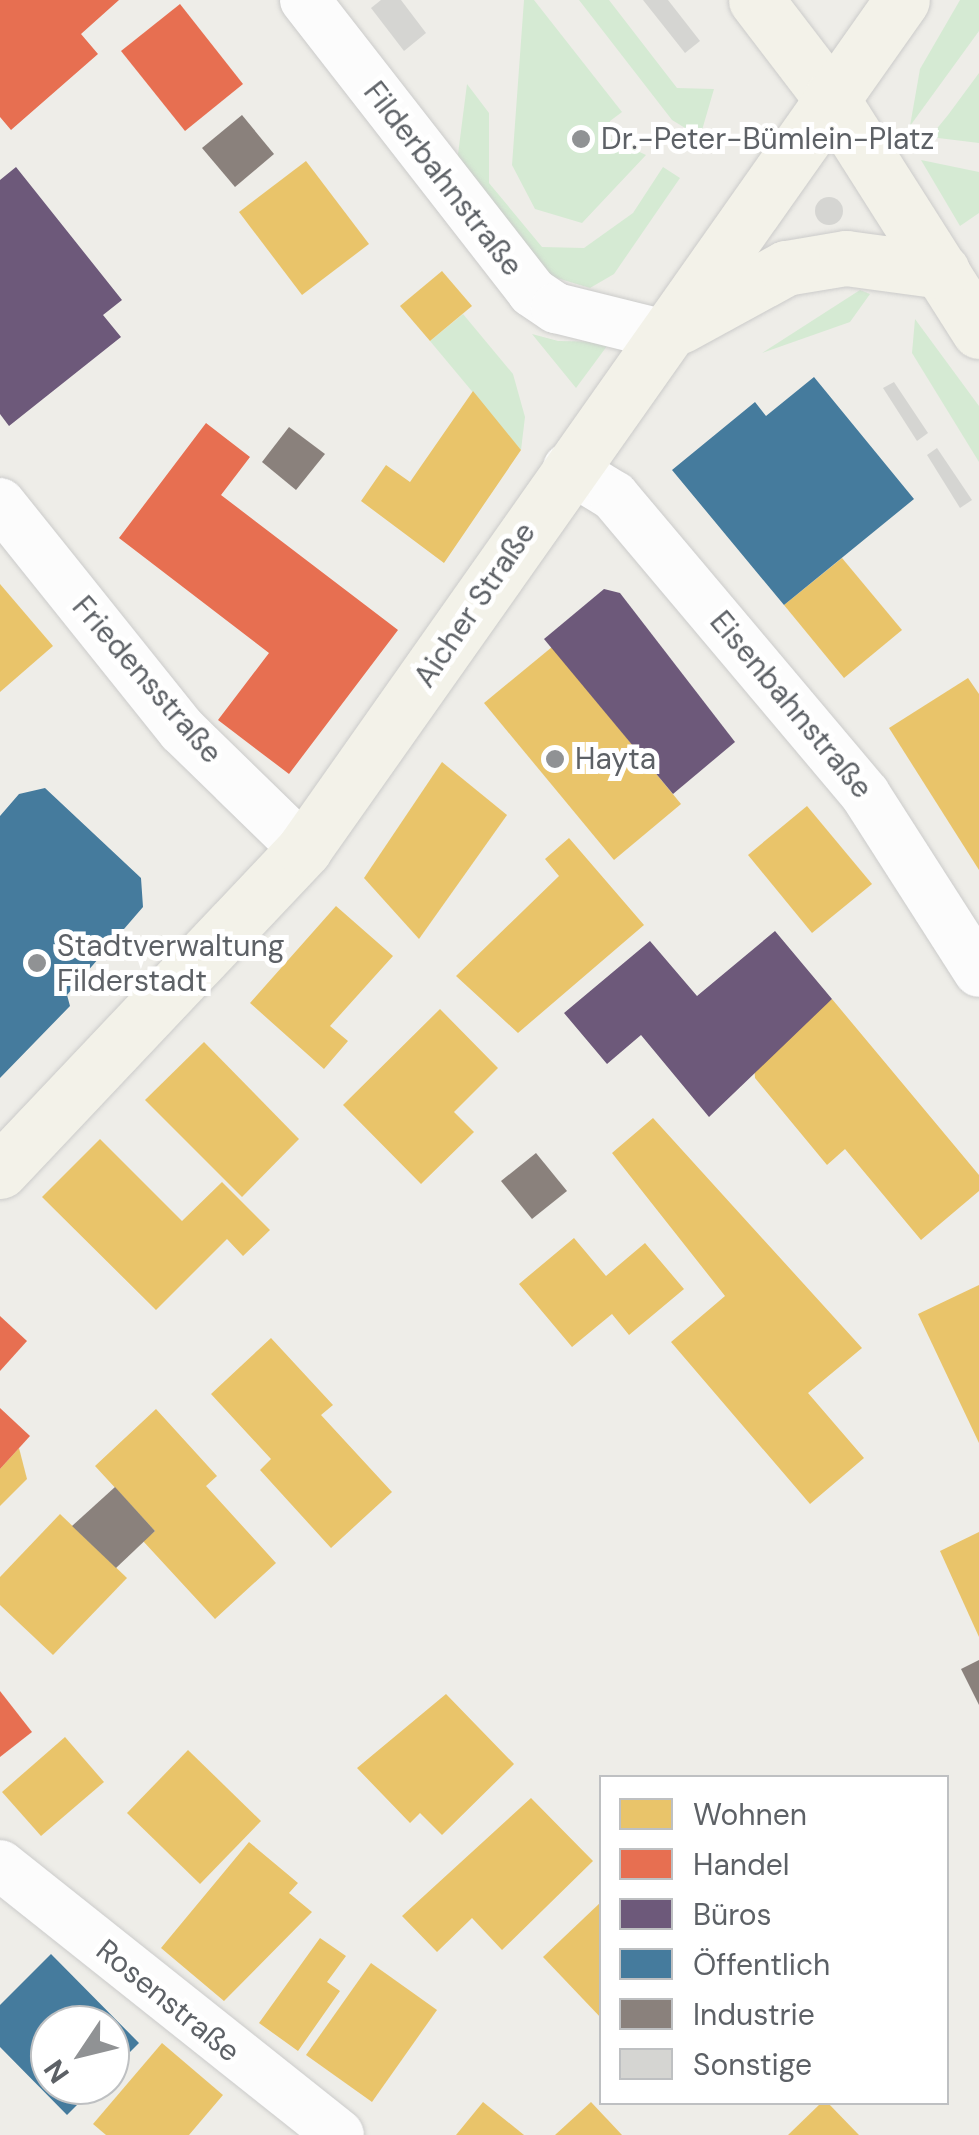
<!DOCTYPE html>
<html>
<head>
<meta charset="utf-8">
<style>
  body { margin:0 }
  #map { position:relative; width:979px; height:2135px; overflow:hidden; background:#eeede8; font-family:"DM Sans",sans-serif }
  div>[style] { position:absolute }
  .green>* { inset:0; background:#d5ead3 }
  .homes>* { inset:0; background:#e9c46a }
  .shops>* { inset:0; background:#e76f51 }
  .offices>* { inset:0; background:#6d597a }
  .public>* { inset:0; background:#457b9d }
  .industry>* { inset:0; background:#8a817c }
  .building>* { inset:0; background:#d5d5d2 }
  .round { border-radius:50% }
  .roads { filter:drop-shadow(0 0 2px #cbcbca) drop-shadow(0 0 2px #cbcbca) }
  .minor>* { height:50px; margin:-25px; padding:0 25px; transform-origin:25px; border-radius:25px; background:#fcfcfc }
  .major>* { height:55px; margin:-27.5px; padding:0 27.5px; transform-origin:27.5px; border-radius:27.5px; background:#f3f2e9 }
  .dots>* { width:28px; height:28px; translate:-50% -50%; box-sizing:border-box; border:5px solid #fff; border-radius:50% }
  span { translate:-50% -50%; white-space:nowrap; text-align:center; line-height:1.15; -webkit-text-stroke:10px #fff; paint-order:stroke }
  .poi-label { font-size:30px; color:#5d6166 }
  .left { translate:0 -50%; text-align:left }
  .street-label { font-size:30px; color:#5d6166 }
  .legend { position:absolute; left:599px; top:1775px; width:350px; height:330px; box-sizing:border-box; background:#fff; border:2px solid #bec0c2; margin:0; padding:12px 18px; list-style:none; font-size:30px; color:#5d6166 }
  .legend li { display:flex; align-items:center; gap:20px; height:50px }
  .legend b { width:50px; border:2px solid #bec0c2 }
  .north { position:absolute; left:30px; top:2005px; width:100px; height:100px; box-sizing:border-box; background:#fff; border:2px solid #bec0c2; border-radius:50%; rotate:235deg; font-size:28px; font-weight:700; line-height:40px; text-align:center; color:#5d6166 }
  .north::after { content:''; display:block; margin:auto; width:35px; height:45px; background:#909294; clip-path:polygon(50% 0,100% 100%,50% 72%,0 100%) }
</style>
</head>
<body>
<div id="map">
  <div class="green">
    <div style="clip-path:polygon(524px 0,534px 0,622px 112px,610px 121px,611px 139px,646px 155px,582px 223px,535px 209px,512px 165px)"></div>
    <div style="clip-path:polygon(579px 0,609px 0,677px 88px,714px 89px,700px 137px,672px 120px)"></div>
    <div style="clip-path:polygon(960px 0,979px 0,979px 31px,910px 126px,920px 69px)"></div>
    <div style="clip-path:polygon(979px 73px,979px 143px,930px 137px,948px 115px)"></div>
    <div style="clip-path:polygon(467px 84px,489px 113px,489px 183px,542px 247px,584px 248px,633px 213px,663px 167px,680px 178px,614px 274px,590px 288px,547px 275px,457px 162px)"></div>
    <div style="clip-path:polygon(921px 160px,979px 172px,979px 213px,960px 226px)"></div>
    <div style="clip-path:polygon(860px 290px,870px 294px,850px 322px,762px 353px)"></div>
    <div style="clip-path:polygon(463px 314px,513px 374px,525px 417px,521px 450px,430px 341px)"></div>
    <div style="clip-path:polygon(915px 319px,979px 406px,979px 462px,912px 353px)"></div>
    <div style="clip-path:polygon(532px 334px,558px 341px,610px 342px,576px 388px)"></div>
  </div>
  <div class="homes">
    <div style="clip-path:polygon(306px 161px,369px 244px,302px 295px,239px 212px)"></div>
    <div style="clip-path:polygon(442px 271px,472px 306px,430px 341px,400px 306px)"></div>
    <div style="clip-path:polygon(473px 391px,521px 450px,444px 563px,361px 501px,386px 465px,410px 482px)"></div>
    <div style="clip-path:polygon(842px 558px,902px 630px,844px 678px,784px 605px)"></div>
    <div style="clip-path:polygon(0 584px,53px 646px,0 692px)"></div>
    <div style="clip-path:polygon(552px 647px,681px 804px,614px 860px,484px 703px)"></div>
    <div style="clip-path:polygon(968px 678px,979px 694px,979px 870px,889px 728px)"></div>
    <div style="clip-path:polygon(442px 762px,507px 815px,419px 939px,364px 878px)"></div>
    <div style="clip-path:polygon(807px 806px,872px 884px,812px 933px,748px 855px)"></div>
    <div style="clip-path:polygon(569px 838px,644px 925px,518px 1033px,456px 976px,559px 876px,545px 859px)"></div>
    <div style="clip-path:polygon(336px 906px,393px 956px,330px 1026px,348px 1041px,324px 1069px,250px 1003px)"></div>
    <div style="clip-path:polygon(832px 999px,979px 1175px,979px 1191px,921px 1240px,845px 1149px,827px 1165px,755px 1078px,754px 1065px)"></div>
    <div style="clip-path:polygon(440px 1009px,498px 1068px,454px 1112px,474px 1132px,421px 1184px,343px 1105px)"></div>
    <div style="clip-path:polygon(204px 1042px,299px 1139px,242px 1197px,145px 1100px)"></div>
    <div style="clip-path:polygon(653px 1118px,862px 1348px,808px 1393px,864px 1458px,810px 1504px,671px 1342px,725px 1296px,612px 1153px)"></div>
    <div style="clip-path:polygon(100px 1139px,182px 1221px,222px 1182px,270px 1230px,243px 1256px,227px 1239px,156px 1310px,42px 1197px)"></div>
    <div style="clip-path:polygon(574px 1238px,606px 1276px,645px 1243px,684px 1289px,629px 1335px,612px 1314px,572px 1347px,519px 1284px)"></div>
    <div style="clip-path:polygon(979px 1285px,979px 1443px,918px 1314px)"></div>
    <div style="clip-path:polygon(271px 1338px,333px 1405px,321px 1415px,392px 1492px,331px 1548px,260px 1470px,271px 1459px,211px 1394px)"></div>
    <div style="clip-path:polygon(156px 1409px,217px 1476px,206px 1486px,276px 1563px,215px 1619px,143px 1541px,155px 1531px,95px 1466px)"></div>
    <div style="clip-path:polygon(19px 1448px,27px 1479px,0 1506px,0 1469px)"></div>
    <div style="clip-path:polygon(60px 1514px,127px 1578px,53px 1655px,0 1605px,0 1577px)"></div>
    <div style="clip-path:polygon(979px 1532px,979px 1637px,940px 1551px)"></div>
    <div style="clip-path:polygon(446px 1694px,514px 1764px,442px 1835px,420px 1813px,410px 1823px,357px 1768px)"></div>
    <div style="clip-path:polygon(65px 1737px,104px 1782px,41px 1836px,2px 1792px)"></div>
    <div style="clip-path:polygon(188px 1750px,261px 1821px,200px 1884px,127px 1813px)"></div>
    <div style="clip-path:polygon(531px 1798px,593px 1861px,502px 1950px,472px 1918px,437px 1952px,402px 1916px)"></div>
    <div style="clip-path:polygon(249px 1842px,298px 1883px,289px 1893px,312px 1912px,224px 2001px,161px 1948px)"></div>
    <div style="clip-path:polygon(602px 1901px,602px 2019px,543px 1957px)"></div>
    <div style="clip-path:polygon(320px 1938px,346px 1956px,327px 1982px,340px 1991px,298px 2051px,259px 2023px)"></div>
    <div style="clip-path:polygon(371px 1963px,437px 2010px,372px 2102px,306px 2055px)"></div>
    <div style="clip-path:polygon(162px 2043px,223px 2095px,189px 2135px,106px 2135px,93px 2124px)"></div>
    <div style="clip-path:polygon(483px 2102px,524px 2135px,456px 2135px)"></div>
    <div style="clip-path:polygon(591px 2102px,622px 2135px,555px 2135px)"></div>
    <div style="clip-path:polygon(827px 2102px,859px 2135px,788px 2135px,822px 2102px)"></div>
  </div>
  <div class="shops">
    <div style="clip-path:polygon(0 0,119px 0,81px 34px,98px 54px,11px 130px,0 117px)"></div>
    <div style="clip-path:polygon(180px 4px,243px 84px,185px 131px,121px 51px)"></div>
    <div style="clip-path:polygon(206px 423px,250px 457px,221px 495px,398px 630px,289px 774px,218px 720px,269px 653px,119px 538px)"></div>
    <div style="clip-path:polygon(0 1316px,27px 1341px,0 1371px)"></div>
    <div style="clip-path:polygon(0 1408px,30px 1436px,0 1469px)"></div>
    <div style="clip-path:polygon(0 1691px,32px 1732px,0 1757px)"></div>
  </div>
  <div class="offices">
    <div style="clip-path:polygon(16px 167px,122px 300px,103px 315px,121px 337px,9px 426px,0 414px,0 180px)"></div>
    <div style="clip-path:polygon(604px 589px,620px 593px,735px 742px,673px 794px,544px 639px)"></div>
    <div style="clip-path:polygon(775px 931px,832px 999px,709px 1117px,641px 1035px,607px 1064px,564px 1013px,650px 941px,697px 996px)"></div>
  </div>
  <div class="public">
    <div style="clip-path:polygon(814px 377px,914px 499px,784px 605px,672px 470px,755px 402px,766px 416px)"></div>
    <div style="clip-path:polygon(45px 788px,141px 878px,143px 907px,67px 995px,70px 1006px,0 1078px,0 816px,19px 794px)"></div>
    <div style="clip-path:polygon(51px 1954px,139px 2043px,110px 2072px,110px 2025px,50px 2025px,50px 2085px,97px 2085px,67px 2115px,0 2047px,0 2005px)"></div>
  </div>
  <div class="industry">
    <div style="clip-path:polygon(242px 115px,274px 154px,235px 187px,202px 148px)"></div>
    <div style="clip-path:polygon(289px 427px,325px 454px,296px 490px,262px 462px)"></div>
    <div style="clip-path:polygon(536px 1153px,567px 1191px,532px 1219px,501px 1181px)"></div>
    <div style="clip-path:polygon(115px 1487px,155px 1531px,116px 1568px,72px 1526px)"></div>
    <div style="clip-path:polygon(979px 1660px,979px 1705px,961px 1669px)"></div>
  </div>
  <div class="building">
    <div style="clip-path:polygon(381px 0,401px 0,426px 33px,404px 51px,371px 8px)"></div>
    <div style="clip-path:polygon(643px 0,668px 0,700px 41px,685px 53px)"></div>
    <div class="round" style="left:815px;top:197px;width:28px;height:28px"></div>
    <div style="clip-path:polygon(894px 382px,928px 433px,917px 441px,883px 388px)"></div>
    <div style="clip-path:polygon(937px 448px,972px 500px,960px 508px,927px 455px)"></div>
  </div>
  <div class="roads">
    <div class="minor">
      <div style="left:305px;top:0;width:370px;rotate:52.1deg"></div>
      <div style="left:532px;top:292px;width:29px;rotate:34deg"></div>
      <div style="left:556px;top:308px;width:112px;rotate:13.9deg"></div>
      <div style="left:568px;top:468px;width:54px;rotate:31.3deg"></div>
      <div style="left:614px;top:496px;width:390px;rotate:49.9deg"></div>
      <div style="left:865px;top:794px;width:211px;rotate:57.4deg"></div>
      <div style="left:0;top:503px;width:291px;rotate:51.3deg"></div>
      <div style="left:182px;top:730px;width:170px;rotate:44.3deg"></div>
      <div style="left:0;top:1865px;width:433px;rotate:38.5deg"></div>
    </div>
    <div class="major">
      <div style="left:756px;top:0;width:123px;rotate:52.6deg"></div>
      <div style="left:831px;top:98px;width:276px;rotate:57.6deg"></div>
      <div style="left:680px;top:326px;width:121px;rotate:-28.7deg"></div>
      <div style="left:786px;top:268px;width:61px;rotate:-9.5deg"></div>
      <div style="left:846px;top:258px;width:97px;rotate:7.7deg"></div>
      <div style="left:0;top:1171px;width:443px;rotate:-46.6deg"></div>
      <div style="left:304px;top:849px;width:1038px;rotate:-54.84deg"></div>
    </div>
  </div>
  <div class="dots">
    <div style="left:581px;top:139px;background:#909294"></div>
    <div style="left:555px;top:759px;background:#909294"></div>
    <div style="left:37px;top:963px;background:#909294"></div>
  </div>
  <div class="poi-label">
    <span class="left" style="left:601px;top:139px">Dr.-Peter-Bümlein-Platz</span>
    <span class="left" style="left:575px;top:759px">Hayta</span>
    <span class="left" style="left:57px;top:963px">Stadtverwaltung<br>Filderstadt</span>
  </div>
  <div class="street-label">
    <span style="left:443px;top:179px;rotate:52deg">Filderbahnstraße</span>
    <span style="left:475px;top:605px;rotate:-56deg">Aicher Straße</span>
    <span style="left:147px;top:680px;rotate:49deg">Friedensstraße</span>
    <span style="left:791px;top:705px;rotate:50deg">Eisenbahnstraße</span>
    <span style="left:168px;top:2001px;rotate:39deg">Rosenstraße</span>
  </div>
  <ul class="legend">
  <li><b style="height:28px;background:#e9c46a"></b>Wohnen</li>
  <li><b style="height:28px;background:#e76f51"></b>Handel</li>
  <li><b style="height:28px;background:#6d597a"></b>Büros</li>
  <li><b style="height:28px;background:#457b9d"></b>Öffentlich</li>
  <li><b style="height:28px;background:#8a817c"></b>Industrie</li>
  <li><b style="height:28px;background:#d5d5d2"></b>Sonstige</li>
  </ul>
  <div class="north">N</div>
</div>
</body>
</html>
